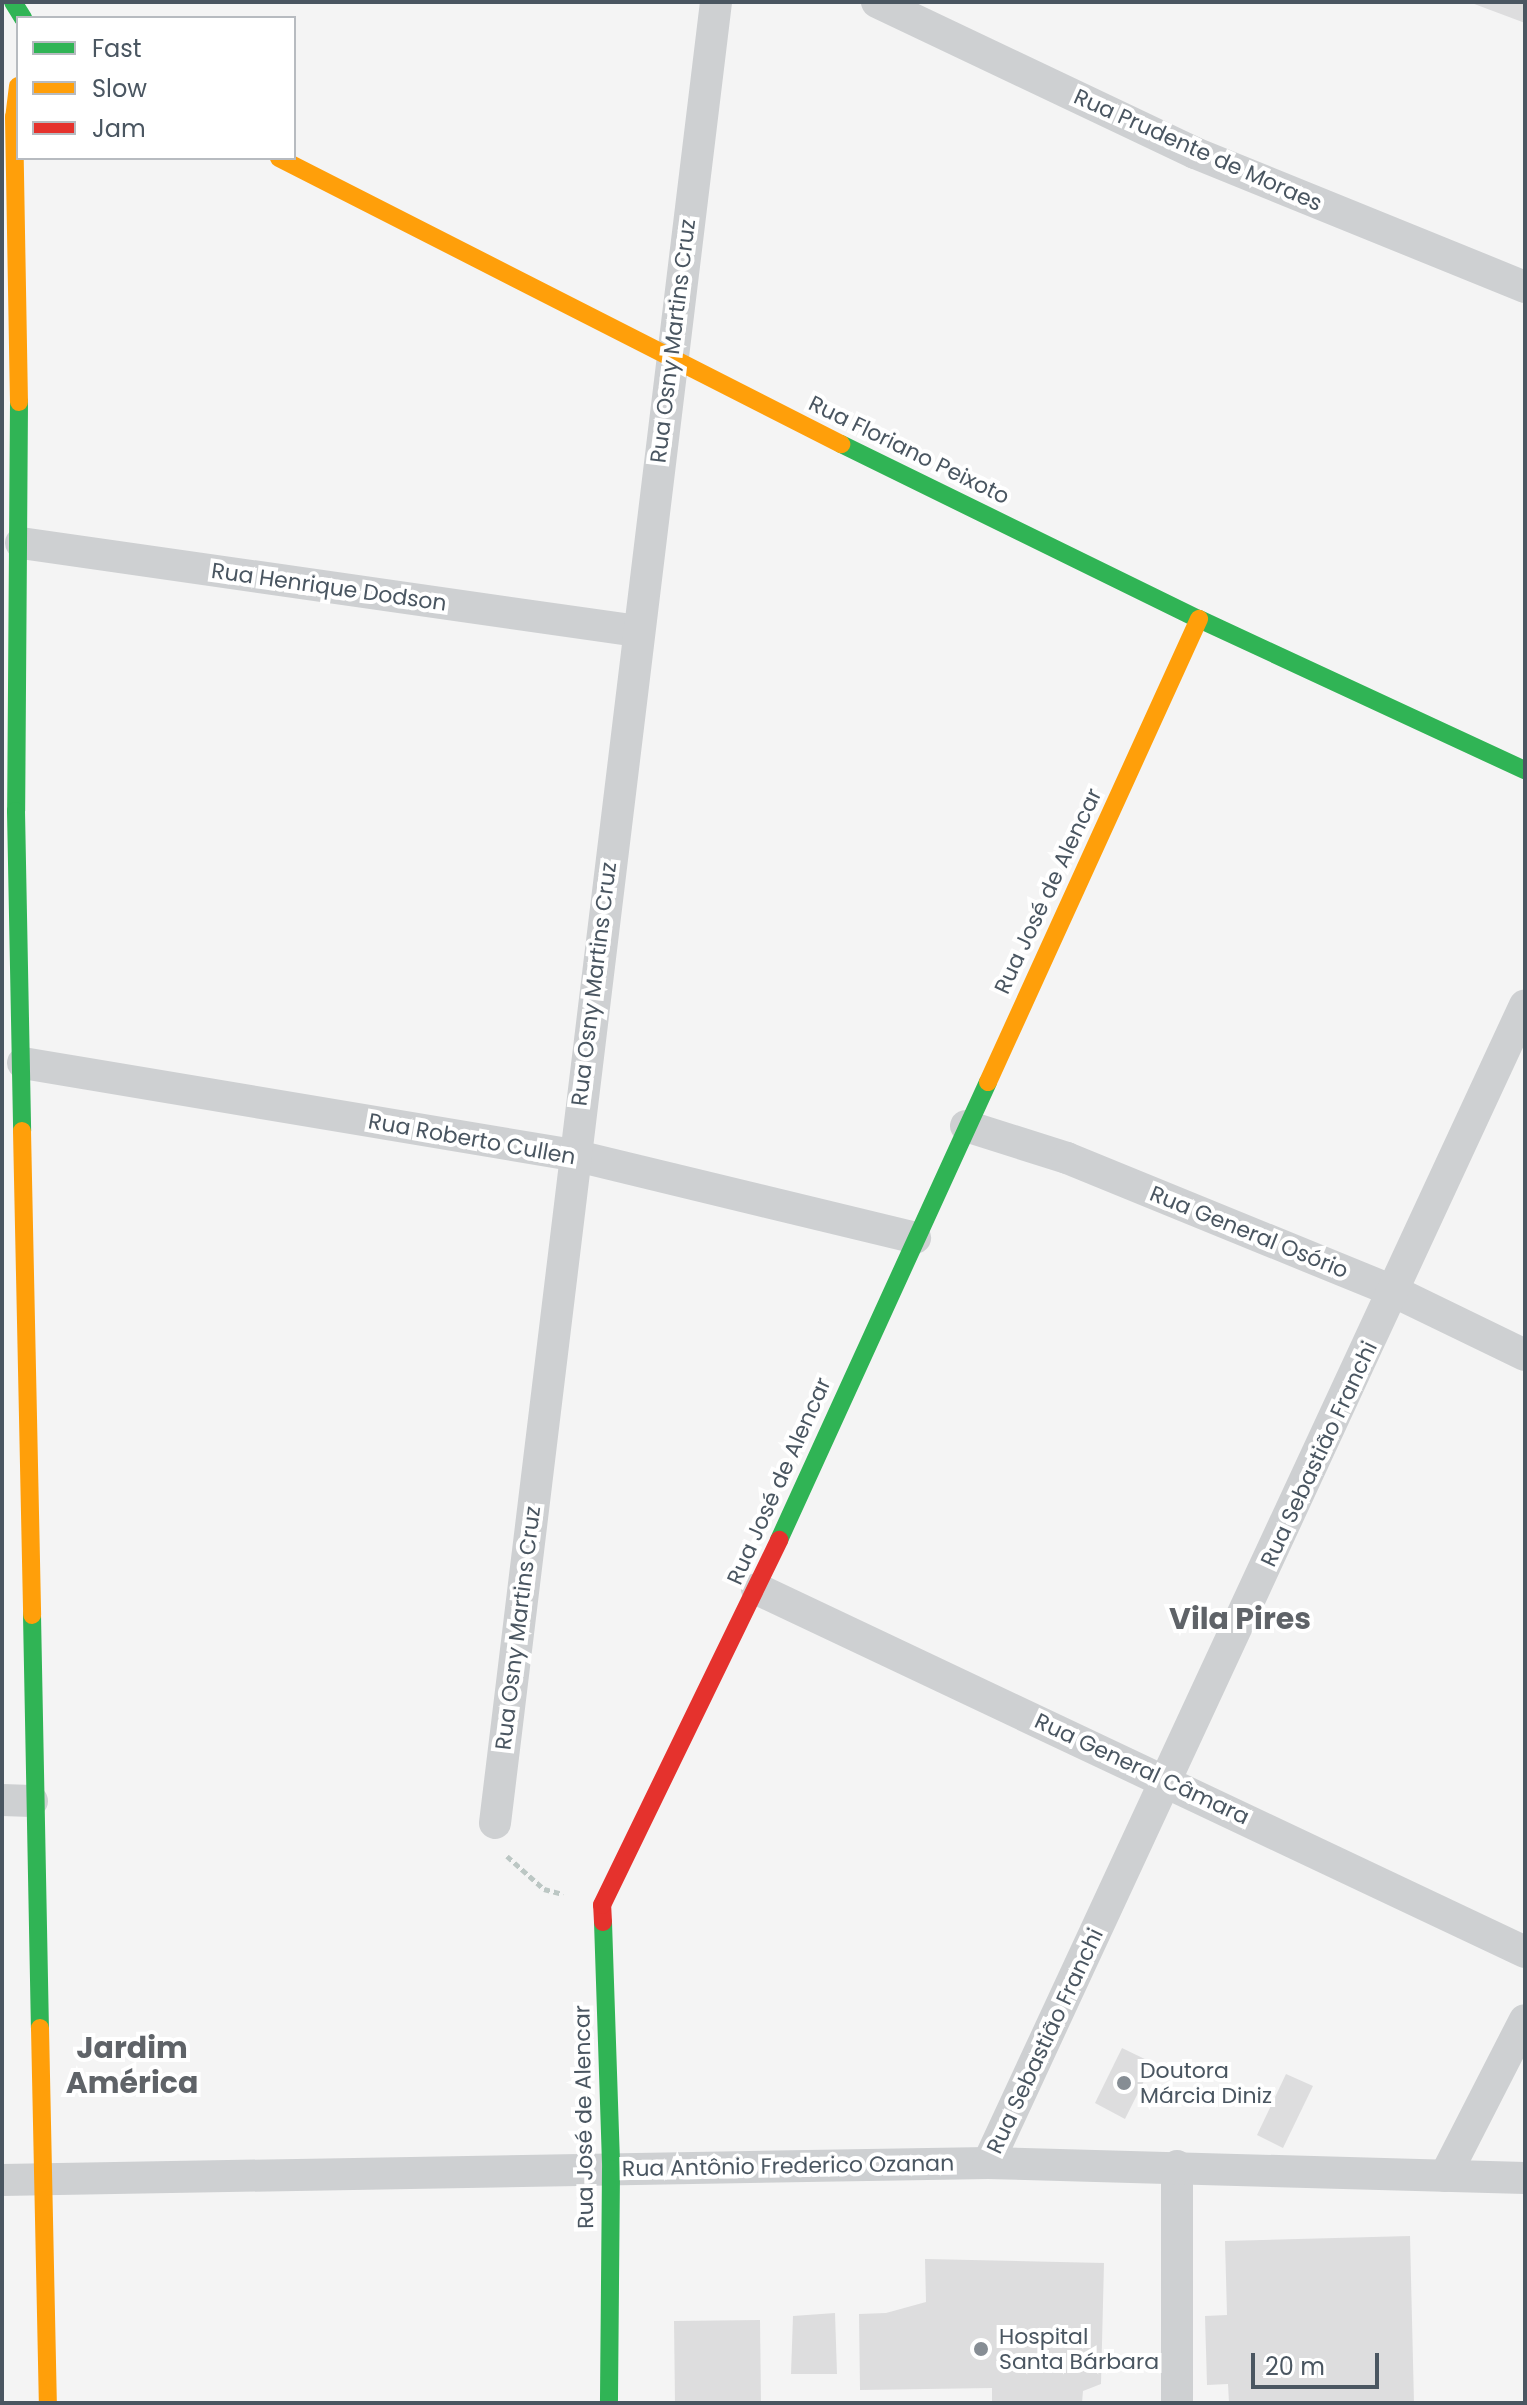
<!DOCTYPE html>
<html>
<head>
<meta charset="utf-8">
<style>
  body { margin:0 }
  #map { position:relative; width:1527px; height:2405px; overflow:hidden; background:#f4f4f4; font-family:Poppins,sans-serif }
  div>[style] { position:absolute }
  .building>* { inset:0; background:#ddddde }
  .path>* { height:5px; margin-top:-2.5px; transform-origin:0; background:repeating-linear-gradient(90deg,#bcc7c4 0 6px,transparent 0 10px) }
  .street>* { height:32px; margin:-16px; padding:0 16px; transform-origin:16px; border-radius:16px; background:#ced0d2 }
  .fast>* { height:18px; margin:-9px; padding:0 9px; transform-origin:9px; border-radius:9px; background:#30b455 }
  .slow>* { height:18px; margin:-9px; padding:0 9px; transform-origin:9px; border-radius:9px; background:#ff9f0a }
  .jam>* { height:18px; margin:-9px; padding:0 9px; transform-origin:9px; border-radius:9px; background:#e5322d }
  .dots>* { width:22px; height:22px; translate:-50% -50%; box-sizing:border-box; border:4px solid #fff; border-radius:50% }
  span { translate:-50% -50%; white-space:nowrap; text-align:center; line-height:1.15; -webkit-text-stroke:8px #fff; paint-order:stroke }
  .street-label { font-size:22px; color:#4a5661 }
  .poi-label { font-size:22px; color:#4a5661 }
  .left { translate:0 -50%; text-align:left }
  .district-label { font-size:30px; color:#5f6368; font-weight:700 }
  .frame { position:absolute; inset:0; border:4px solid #4a5661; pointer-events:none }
  .legend { position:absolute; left:16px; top:16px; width:280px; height:144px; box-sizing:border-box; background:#fff; border:2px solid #b7bbc0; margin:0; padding:10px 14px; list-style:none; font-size:24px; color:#4a5661 }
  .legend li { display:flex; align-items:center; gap:16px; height:40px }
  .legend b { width:40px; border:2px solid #b7bbc0 }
  .scale { position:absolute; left:1251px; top:2353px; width:128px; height:36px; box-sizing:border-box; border:4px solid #4a5661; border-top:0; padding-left:10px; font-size:24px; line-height:28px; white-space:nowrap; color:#4a5661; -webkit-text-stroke:6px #fff; paint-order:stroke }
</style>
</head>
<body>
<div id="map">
  <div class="building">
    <div style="clip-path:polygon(1470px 2px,1525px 2px,1525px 23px,1469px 2px)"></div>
    <div style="clip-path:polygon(1122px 2048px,1153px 2063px,1125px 2119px,1095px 2103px)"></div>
    <div style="clip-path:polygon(1286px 2074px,1313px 2086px,1283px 2148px,1257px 2135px)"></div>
    <div style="clip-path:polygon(1410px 2236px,1414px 2403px,1229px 2403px,1228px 2384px,1207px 2385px,1205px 2316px,1227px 2315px,1225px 2241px)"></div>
    <div style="clip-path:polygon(925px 2259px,1104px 2263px,1101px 2384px,1083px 2391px,1082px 2403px,992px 2403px,992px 2388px,860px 2390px,859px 2314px,886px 2313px,926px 2302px)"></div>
    <div style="clip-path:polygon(835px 2313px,837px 2374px,791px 2374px,793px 2316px)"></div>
    <div style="clip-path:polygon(760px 2320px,761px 2403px,675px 2403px,674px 2321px)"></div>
  </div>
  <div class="path">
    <div style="left:507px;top:1856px;width:50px;rotate:41.7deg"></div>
    <div style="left:544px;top:1889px;width:20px;rotate:15deg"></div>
  </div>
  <div class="street">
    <div style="left:877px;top:2px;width:352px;rotate:25.4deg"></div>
    <div style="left:1195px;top:153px;width:356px;rotate:22.1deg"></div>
    <div style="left:21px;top:543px;width:622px;rotate:8.13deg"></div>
    <div style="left:23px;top:1063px;width:558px;rotate:9.5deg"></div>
    <div style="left:573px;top:1155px;width:352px;rotate:13.6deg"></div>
    <div style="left:966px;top:1126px;width:106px;rotate:17.6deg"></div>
    <div style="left:1067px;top:1158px;width:354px;rotate:22.2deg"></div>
    <div style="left:1395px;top:1292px;width:144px;rotate:25.9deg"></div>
    <div style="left:757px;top:1589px;width:849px;rotate:25.3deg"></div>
    <div style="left:2px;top:1800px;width:30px;rotate:2deg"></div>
    <div style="left:495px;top:1823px;width:1834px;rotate:-83.08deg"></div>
    <div style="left:988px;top:2163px;width:1276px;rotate:-65.12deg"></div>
    <div style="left:1177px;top:2166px;width:237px;rotate:90deg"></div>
    <div style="left:1445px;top:2176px;width:175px;rotate:-62.9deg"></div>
    <div style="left:2px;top:2180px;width:986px;rotate:-0.99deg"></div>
    <div style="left:988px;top:2163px;width:537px;rotate:1.6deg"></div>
  </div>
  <div class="fast">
    <div style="left:13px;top:2px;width:19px;rotate:58deg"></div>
    <div style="left:19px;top:402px;width:409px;rotate:90.4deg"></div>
    <div style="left:16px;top:811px;width:320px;rotate:88.9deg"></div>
    <div style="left:841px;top:444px;width:398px;rotate:26.1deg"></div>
    <div style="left:1199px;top:619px;width:359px;rotate:24.9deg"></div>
    <div style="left:779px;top:1540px;width:503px;rotate:-65.47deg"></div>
    <div style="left:32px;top:1615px;width:413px;rotate:88.9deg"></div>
    <div style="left:603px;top:1922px;width:247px;rotate:88.1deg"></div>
    <div style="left:611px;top:2169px;width:234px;rotate:90.5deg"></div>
  </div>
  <div class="slow">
    <div style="left:18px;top:86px;width:31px;rotate:97deg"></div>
    <div style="left:14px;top:117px;width:285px;rotate:89deg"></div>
    <div style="left:279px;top:158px;width:631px;rotate:26.97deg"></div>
    <div style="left:988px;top:1082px;width:509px;rotate:-65.5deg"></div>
    <div style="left:22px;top:1131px;width:484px;rotate:88.8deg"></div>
    <div style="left:40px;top:2028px;width:375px;rotate:88.8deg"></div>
  </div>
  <div class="jam">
    <div style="left:603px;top:1922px;width:17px;rotate:-93deg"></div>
    <div style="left:602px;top:1905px;width:406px;rotate:-64.1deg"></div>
  </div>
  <div class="dots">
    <div style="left:1124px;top:2083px;background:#868d94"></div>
    <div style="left:981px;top:2349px;background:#868d94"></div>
  </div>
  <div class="street-label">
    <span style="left:1198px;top:150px;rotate:24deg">Rua Prudente de Moraes</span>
    <span style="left:673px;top:341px;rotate:-83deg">Rua Osny Martins Cruz</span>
    <span style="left:909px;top:450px;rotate:26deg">Rua Floriano Peixoto</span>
    <span style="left:329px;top:587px;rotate:8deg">Rua Henrique Dodson</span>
    <span style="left:1048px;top:891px;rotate:-65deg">Rua José de Alencar</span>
    <span style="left:594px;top:984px;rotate:-83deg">Rua Osny Martins Cruz</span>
    <span style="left:472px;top:1139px;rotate:10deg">Rua Roberto Cullen</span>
    <span style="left:1249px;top:1232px;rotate:22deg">Rua General Osório</span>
    <span style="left:1319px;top:1454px;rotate:-65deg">Rua Sebastião Franchi</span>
    <span style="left:779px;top:1481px;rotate:-66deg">Rua José de Alencar</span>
    <span style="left:518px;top:1628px;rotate:-83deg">Rua Osny Martins Cruz</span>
    <span style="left:1142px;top:1769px;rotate:25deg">Rua General Câmara</span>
    <span style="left:1045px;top:2041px;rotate:-65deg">Rua Sebastião Franchi</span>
    <span style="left:584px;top:2117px;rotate:-91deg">Rua José de Alencar</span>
    <span style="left:788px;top:2166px;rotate:-1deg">Rua Antônio Frederico Ozanan</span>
  </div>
  <div class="poi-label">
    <span class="left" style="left:1140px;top:2083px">Doutora<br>Márcia Diniz</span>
    <span class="left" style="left:999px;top:2349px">Hospital<br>Santa Bárbara</span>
  </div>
  <div class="district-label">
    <span style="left:1240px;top:1619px">Vila Pires</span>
    <span style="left:132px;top:2065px">Jardim<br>América</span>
  </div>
  <div class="frame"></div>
  <ul class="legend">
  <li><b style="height:10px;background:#30b455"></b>Fast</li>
  <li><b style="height:10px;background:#ff9f0a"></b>Slow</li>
  <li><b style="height:10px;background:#e5322d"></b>Jam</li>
  </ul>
  <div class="scale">20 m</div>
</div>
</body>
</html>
